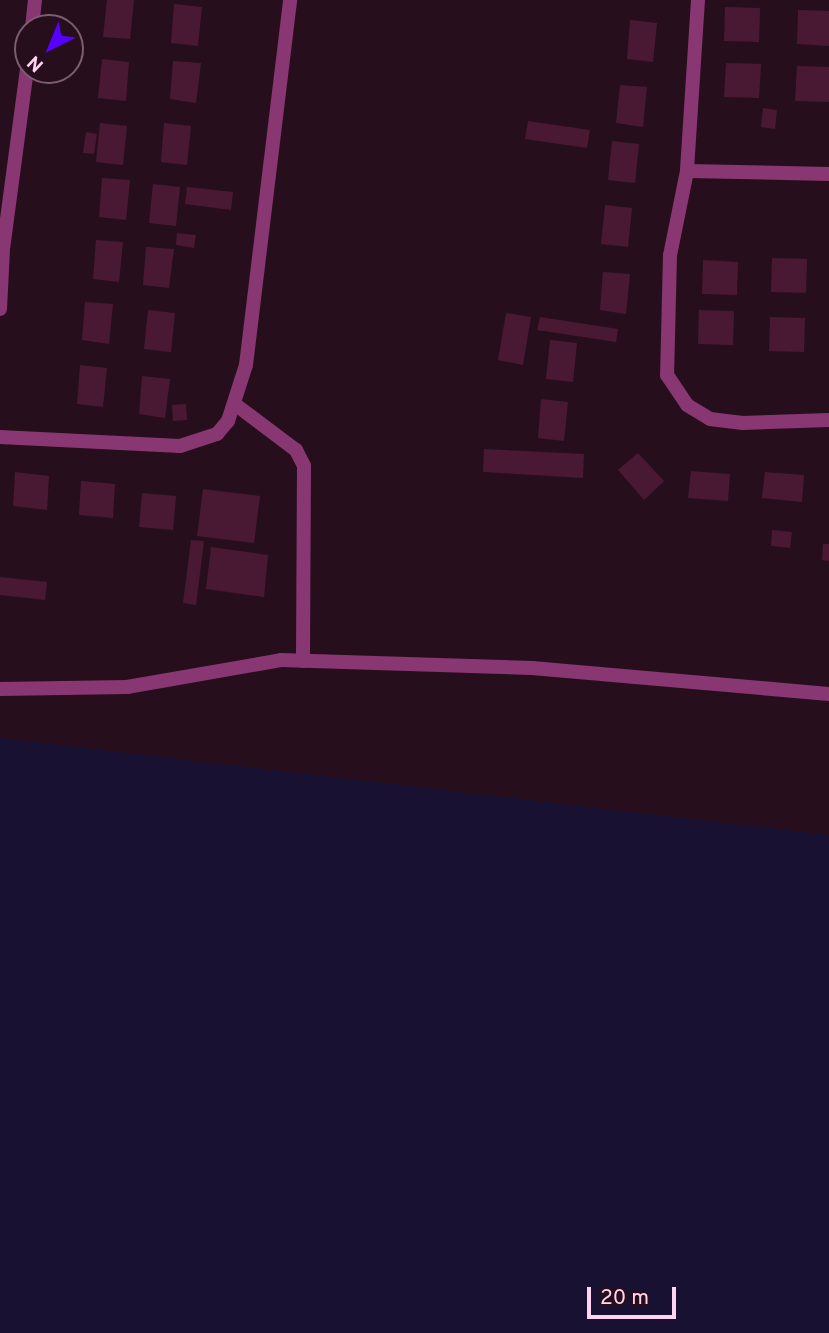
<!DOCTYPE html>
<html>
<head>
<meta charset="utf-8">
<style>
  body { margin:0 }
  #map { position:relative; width:829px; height:1333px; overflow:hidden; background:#270e1d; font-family:Overpass,sans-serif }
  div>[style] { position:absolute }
  .green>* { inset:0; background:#181131 }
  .building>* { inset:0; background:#491934 }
  .minor>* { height:14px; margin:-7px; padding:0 7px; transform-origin:7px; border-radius:7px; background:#883772 }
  span { translate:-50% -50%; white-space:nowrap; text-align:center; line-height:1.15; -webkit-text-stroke:6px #270e1d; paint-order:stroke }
  .north { position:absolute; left:14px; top:14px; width:70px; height:70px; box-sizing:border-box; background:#270e1d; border:2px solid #7d5d71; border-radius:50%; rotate:223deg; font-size:19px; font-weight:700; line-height:28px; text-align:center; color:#ffd4f0 }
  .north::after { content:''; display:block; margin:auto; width:24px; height:32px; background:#5600ff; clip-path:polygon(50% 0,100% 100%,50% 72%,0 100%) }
  .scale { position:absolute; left:587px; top:1287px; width:89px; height:32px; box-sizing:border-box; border:4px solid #ffd4f0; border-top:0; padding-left:9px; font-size:21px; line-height:24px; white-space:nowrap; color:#ffd4f0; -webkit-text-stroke:5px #270e1d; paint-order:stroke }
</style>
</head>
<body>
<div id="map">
  <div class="green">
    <div style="clip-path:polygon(0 738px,829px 835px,829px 1333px,0 1333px)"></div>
  </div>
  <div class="building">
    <div style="clip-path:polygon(107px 0,134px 0,130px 39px,103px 37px)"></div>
    <div style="clip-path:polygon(174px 4px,202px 7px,198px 46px,171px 43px)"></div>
    <div style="clip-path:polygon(725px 7px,760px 8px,759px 42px,724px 41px)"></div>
    <div style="clip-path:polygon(798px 10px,829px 11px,829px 46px,797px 44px)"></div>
    <div style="clip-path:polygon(630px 20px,657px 23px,653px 62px,627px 59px)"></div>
    <div style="clip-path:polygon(102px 59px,129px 62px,126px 101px,98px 98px)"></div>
    <div style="clip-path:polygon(173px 61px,201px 63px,196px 103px,170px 99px)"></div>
    <div style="clip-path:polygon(726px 63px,761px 64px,759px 98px,724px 97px)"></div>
    <div style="clip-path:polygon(797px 66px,829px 67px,829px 102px,795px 101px)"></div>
    <div style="clip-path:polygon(620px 85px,647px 87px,643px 127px,616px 123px)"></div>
    <div style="clip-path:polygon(763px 108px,777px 110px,775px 129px,761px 127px)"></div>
    <div style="clip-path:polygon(528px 121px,590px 130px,587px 148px,525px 139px)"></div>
    <div style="clip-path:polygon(100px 123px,127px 126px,123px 165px,96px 162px)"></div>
    <div style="clip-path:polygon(164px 123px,191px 126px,187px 165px,161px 162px)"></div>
    <div style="clip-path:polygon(86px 132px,97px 134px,94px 154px,83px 153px)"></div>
    <div style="clip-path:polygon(612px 141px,639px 144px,635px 183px,608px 180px)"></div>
    <div style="clip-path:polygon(102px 178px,130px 180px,126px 220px,99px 217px)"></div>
    <div style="clip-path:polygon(153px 184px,180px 187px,176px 226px,149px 223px)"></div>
    <div style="clip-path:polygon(187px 187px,233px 192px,231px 210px,185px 204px)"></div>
    <div style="clip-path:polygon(605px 205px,632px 208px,628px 247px,601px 244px)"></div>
    <div style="clip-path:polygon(177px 233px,196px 235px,194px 248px,176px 245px)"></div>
    <div style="clip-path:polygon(96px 240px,123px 242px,119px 282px,93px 279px)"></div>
    <div style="clip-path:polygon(146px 247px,174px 249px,169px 288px,143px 285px)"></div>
    <div style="clip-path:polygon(772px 258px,807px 259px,806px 293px,771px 292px)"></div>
    <div style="clip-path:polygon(703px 260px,738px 262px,737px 295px,702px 294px)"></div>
    <div style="clip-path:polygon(603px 272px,630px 274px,626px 314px,600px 310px)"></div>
    <div style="clip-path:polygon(85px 302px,113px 304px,109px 344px,82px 340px)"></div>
    <div style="clip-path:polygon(148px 310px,175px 313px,171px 352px,144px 349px)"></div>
    <div style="clip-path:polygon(699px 310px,734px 311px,733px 345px,698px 344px)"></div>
    <div style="clip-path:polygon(506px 313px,531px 317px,523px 365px,498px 360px)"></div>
    <div style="clip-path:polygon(540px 317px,618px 329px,616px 342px,537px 330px)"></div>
    <div style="clip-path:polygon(770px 317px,805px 318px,804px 352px,769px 351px)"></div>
    <div style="clip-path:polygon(550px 340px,577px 343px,573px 382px,546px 379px)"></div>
    <div style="clip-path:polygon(80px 365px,107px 368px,103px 407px,77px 404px)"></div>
    <div style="clip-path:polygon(142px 376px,170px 379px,165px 418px,139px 414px)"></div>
    <div style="clip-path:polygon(541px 399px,568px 402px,564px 441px,538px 438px)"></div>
    <div style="clip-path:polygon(186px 404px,187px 420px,173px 421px,172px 405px)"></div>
    <div style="clip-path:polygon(484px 449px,584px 454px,583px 478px,483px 472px)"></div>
    <div style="clip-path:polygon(638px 453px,664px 481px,644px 500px,618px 470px)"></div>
    <div style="clip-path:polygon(691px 471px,730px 474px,728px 501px,688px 498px)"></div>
    <div style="clip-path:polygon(15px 472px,49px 476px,47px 510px,13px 506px)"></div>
    <div style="clip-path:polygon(765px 472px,804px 475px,802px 502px,762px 498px)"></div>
    <div style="clip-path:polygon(81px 481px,115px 484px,113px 518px,79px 515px)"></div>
    <div style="clip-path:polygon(203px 489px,260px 496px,254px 543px,197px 536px)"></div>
    <div style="clip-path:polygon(142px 493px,176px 496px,173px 530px,139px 527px)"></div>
    <div style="clip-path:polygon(772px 530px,792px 532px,790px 548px,771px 546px)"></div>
    <div style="clip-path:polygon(191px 540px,204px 541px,196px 605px,183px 603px)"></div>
    <div style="clip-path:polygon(823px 544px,829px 544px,829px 561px,822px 560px)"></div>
    <div style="clip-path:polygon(211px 547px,268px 555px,264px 597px,206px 589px)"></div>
    <div style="clip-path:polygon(0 577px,47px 582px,45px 600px,0 595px)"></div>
  </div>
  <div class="minor">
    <div style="left:698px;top:0;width:171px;rotate:93.7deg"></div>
    <div style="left:687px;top:171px;width:86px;rotate:101.4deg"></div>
    <div style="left:670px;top:255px;width:120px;rotate:91.4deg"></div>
    <div style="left:667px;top:375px;width:36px;rotate:56deg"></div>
    <div style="left:687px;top:405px;width:27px;rotate:31deg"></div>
    <div style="left:710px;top:419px;width:33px;rotate:7deg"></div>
    <div style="left:743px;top:423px;width:86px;rotate:-2deg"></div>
    <div style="left:32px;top:28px;width:28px;rotate:-84deg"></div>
    <div style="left:687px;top:171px;width:142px;rotate:1.2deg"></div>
    <div style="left:0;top:309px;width:60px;rotate:-87.1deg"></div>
    <div style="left:3px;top:249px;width:189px;rotate:-82.4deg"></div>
    <div style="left:236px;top:405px;width:75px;rotate:36.9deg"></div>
    <div style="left:296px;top:450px;width:18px;rotate:63deg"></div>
    <div style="left:304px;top:466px;width:195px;rotate:90.3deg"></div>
    <div style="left:0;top:437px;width:180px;rotate:2.9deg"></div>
    <div style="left:180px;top:446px;width:39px;rotate:-18deg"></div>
    <div style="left:217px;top:434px;width:17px;rotate:-50deg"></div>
    <div style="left:228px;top:421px;width:59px;rotate:-72.2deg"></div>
    <div style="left:246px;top:365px;width:368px;rotate:-83.1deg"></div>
    <div style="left:0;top:689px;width:127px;rotate:-0.9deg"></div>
    <div style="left:127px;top:687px;width:156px;rotate:-9.9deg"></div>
    <div style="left:281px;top:660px;width:251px;rotate:1.8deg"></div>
    <div style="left:532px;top:668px;width:298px;rotate:5deg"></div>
  </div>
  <div class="north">N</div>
  <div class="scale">20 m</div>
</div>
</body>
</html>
